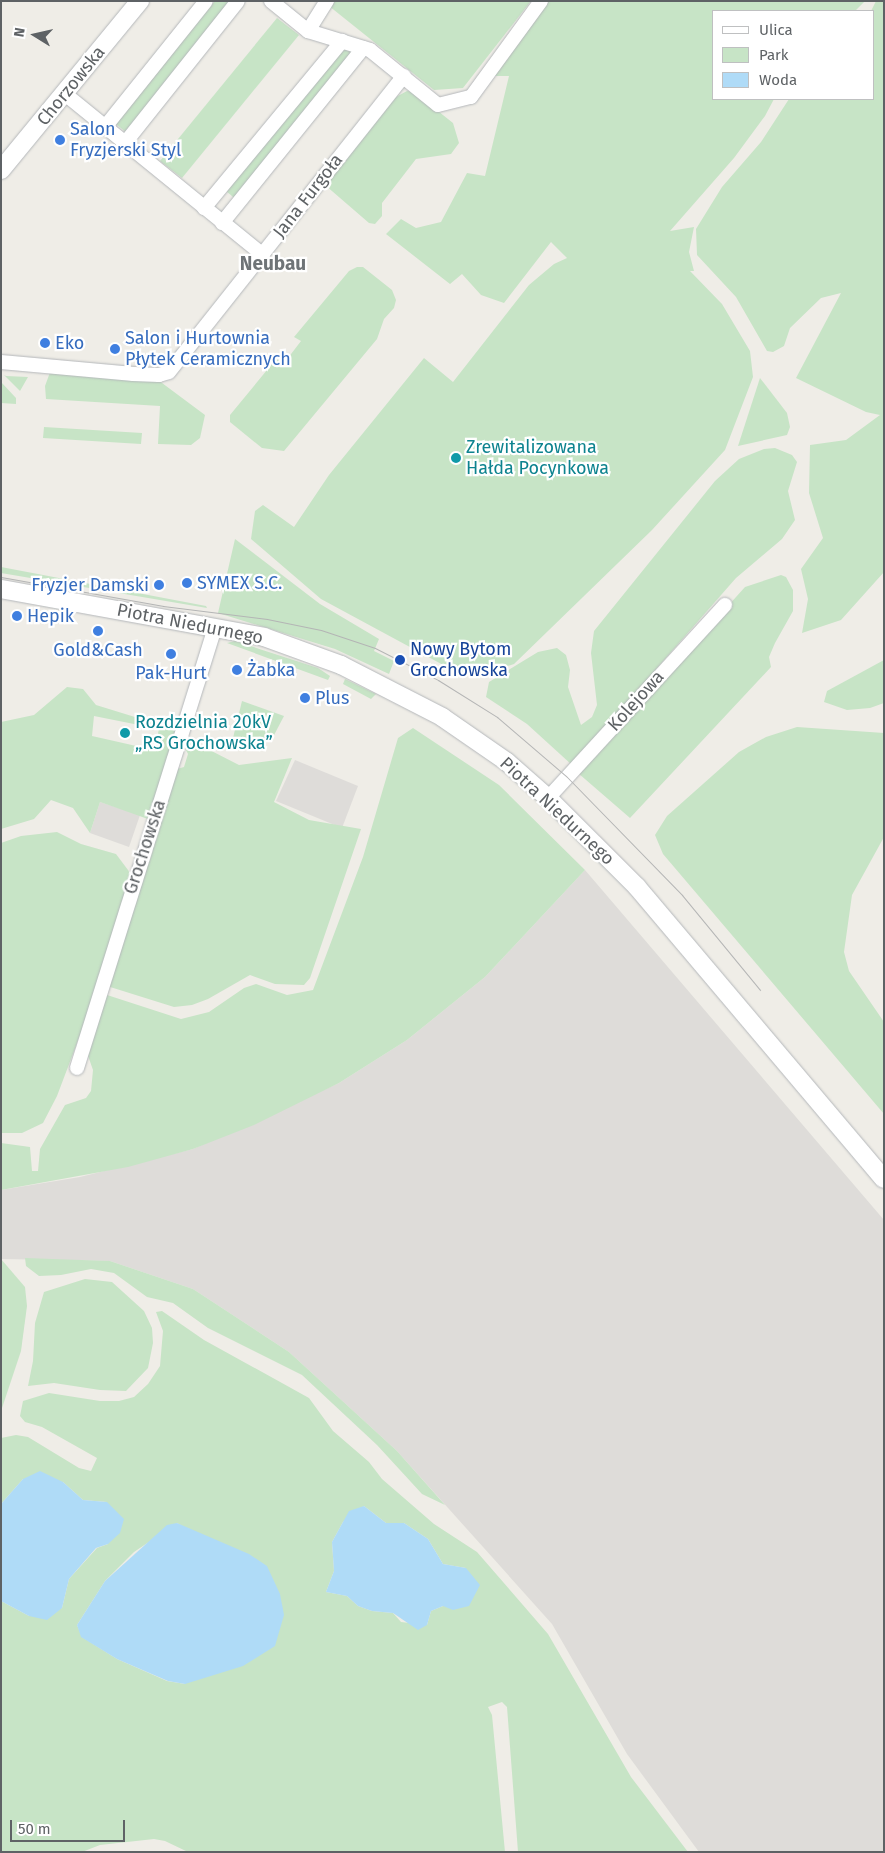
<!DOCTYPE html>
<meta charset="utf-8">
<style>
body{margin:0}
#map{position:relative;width:885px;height:1853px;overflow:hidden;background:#efede7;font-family:"Fira Sans",sans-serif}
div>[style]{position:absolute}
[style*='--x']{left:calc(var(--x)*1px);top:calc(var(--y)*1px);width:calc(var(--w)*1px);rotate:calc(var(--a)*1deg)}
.industrial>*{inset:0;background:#dedcd9}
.green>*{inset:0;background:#c7e4c6}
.water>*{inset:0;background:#afdbf7}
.roads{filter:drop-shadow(0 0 1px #b4b7ba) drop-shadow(0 0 1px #b4b7ba)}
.minor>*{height:14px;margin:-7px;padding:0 7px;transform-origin:7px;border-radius:7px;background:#fff}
.tertiary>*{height:18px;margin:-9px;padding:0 9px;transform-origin:9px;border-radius:9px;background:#fff}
.tram>*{height:1px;margin:-0.5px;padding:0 0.5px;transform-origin:0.5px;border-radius:0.5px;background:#b4b5b5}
.dots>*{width:14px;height:14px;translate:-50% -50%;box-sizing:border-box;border:2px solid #fff;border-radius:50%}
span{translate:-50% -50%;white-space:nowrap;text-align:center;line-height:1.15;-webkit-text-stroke:4.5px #fff;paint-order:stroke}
.street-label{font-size:18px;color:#5e6265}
.shop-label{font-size:18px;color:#366cbe}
.left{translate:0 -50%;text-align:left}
.right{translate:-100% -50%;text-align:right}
.culture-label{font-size:18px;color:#0d838f}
.transit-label{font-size:18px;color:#164399}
.neighbourhood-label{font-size:19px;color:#6f7477;font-weight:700}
.frame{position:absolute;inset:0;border:2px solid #5e6265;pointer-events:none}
.legend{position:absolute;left:712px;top:10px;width:162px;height:90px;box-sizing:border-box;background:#fff;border:1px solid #bfc0c1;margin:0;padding:6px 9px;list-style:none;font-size:15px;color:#5e6265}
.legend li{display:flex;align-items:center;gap:10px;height:25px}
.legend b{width:25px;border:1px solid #bfc0c1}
.north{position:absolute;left:10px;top:10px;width:50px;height:50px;-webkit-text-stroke:4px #fff;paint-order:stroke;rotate:280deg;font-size:14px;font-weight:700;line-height:20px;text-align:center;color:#5e6265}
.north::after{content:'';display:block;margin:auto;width:18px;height:22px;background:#5e6265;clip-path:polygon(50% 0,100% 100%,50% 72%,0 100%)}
.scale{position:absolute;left:10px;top:1820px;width:115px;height:22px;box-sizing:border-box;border:2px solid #5e6265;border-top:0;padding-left:6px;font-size:15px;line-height:18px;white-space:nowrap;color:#5e6265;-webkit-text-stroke:4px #fff;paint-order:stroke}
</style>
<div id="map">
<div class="industrial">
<i style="clip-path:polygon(295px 760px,358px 786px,342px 828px,276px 801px)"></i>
<i style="clip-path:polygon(100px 802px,140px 815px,129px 847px,90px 833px)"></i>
<i style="clip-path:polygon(585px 870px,884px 1220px,884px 1852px,699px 1852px,627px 1754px,552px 1624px,397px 1451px,289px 1352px,193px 1289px,110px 1261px,1px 1259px,1px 1190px,80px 1177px,193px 1149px,339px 1083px,407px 1040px,485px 977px)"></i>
</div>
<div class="green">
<i style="clip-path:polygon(215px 1px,234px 1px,127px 133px,116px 124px)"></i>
<i style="clip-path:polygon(332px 1px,531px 1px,463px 88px,434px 90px,329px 6px)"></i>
<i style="clip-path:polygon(548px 1px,865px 1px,855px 11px,714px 11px,714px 99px,774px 99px,765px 116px,734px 158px,670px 231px,694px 227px,689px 252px,694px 271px,690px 271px,722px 304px,750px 351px,753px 377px,725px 450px,652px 530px,514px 664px,486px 673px,471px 675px,458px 673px,321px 599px,251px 539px,255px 511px,263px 505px,294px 527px,329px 475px,424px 358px,453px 382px,529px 285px,554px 264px,567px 258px,551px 242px,504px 303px,481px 295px,462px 274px,450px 284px,386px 234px,401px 219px,416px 228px,441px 222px,467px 173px,485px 176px,509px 76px,489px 76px)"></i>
<i style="clip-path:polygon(876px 1px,884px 1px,884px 572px,841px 620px,802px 633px,808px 599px,801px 569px,823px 538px,809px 493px,810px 445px,846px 440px,880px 415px,866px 412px,796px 378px,841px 293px,821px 298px,790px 328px,784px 346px,773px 352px,767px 351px,736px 297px,697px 255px,696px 229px,722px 187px,761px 142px,789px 99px,874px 99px,871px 11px)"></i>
<i style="clip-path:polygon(277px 18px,299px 35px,182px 178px,160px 161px)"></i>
<i style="clip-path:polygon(342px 41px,363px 48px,239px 202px,226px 191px)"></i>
<i style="clip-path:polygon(407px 91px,414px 92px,453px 123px,459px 143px,451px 154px,416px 159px,382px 203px,382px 216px,375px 224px,369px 223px,325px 185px,396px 97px)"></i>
<i style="clip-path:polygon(357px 267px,363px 267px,392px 290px,396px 300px,394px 308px,384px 319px,377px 339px,284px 451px,262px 448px,230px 422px,230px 415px,272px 364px,280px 358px,288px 358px,301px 341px,294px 337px,349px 271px)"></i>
<i style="clip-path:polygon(52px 367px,158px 380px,205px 415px,200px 438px,191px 445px,158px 444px,160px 406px,46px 399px,45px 386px)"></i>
<i style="clip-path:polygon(4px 375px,6px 376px,28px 377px,20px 391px)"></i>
<i style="clip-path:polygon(760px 378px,787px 413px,790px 427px,787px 435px,738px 446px)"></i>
<i style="clip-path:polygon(1px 382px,16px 398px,16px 404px,1px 403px)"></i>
<i style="clip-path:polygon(44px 427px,142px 433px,141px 444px,43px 438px)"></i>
<i style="clip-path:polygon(775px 448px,792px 455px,797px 462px,788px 491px,795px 520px,782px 539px,736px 578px,572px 765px,527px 724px,486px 697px,489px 682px,538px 652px,557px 648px,566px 655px,570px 670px,568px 687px,581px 725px,592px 717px,597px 705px,591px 653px,594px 631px,715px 481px,739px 459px,764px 449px)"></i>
<i style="clip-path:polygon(235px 539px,320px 604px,379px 639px,374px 651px,394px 661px,389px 674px,335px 649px,218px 613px)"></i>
<i style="clip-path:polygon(1px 567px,206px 606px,207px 608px,1px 573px)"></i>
<i style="clip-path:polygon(781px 575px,786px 577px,793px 590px,793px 611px,775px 643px,769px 657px,771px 667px,630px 818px,578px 773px,745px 587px)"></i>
<i style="clip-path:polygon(235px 641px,318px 668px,330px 676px,328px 680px,227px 643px)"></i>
<i style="clip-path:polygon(884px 660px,884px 703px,870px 708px,847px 710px,824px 702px,827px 691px)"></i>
<i style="clip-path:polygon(345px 679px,376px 694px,371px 699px,343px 684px)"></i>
<i style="clip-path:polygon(evenodd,67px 687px,83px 689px,96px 705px,177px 730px,148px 819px,100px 802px,90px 833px,73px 808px,51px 800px,34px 819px,1px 829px,1px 722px,34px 715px,67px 687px,94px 716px,159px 729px,154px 750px,92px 736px,94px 716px)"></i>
<i style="clip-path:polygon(242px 701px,284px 716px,273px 737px,261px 746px,245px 746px,233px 738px)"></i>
<i style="clip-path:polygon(797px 727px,884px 733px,884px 837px,852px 895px,844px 952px,849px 971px,884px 1022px,884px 1114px,663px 854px,655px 835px,667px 816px,739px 752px,766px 737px)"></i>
<i style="clip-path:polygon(413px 728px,499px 785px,585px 870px,485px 977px,407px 1040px,339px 1083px,254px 1125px,193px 1149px,128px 1167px,1px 1190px,1px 1143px,30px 1147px,32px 1171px,38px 1171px,40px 1149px,65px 1105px,86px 1098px,91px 1091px,93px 1070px,86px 1050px,104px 994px,181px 1019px,209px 1012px,244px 988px,256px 984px,287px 995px,313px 990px,363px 857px,398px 738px)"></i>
<i style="clip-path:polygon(190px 740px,239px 765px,292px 758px,274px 802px,309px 820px,361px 829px,310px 978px,304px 985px,275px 984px,250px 975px,208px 999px,192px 1005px,174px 1007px,107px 986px,177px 769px,184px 767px,188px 754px,184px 746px)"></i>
<i style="clip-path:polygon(57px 832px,81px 844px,116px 854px,131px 874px,88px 1014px,57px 1096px,43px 1123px,22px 1133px,1px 1133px,1px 843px,21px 836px)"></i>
<i style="clip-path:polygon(25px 1258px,110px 1261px,193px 1289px,289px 1352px,397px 1451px,445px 1505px,422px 1494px,377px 1445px,302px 1375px,208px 1328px,173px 1303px,147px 1297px,114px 1273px,91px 1269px,61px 1275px,39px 1276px,26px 1266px)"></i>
<i style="clip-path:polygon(1px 1259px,25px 1287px,27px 1306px,21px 1351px,1px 1411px)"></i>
<i style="clip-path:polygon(85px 1279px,112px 1282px,144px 1311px,152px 1328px,153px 1343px,148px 1368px,126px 1391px,100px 1390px,54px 1383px,28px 1386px,33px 1361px,35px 1323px,44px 1292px)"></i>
<i style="clip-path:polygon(evenodd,162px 1311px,204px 1340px,309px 1398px,333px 1431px,369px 1462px,382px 1479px,434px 1524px,477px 1552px,548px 1634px,631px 1777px,688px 1852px,518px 1852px,507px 1707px,502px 1702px,488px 1707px,492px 1715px,505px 1852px,188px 1852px,165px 1841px,154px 1839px,100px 1845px,82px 1852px,1px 1852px,1px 1601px,29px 1616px,62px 1608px,69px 1579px,97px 1548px,108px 1544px,107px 1502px,83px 1500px,63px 1482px,23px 1479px,1px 1504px,1px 1438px,16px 1435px,28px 1437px,79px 1468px,91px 1471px,97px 1458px,42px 1427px,25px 1422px,20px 1416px,23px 1401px,49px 1393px,100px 1401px,119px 1401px,134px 1397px,148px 1384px,160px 1366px,163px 1331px,156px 1312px,162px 1311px,364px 1506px,386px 1523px,404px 1523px,428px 1539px,443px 1564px,466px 1568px,443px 1606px,431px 1611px,427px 1625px,401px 1622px,393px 1613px,372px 1611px,358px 1606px,347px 1596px,326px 1592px,334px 1571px,332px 1542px,343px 1522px,364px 1506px,162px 1311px,177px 1523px,198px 1535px,185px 1684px,167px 1681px,117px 1659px,82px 1637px,77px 1625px,105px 1581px,134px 1552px,177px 1523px)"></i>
</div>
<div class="water">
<i style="clip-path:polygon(40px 1471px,63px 1482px,83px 1500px,107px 1502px,124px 1519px,120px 1533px,108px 1544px,96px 1548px,69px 1579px,62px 1608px,47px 1620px,29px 1616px,1px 1601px,1px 1504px,23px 1479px)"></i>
<i style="clip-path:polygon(364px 1506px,386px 1523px,404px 1523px,428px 1539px,443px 1564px,466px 1568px,480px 1585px,469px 1606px,453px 1610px,443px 1606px,431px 1611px,427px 1625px,418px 1630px,393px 1613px,372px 1611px,358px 1606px,347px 1596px,326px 1592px,334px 1571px,332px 1542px,349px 1511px)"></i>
<i style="clip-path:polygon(177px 1523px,249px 1554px,267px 1566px,280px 1594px,284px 1615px,275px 1646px,243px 1666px,185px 1684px,168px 1681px,117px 1659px,81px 1637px,77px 1625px,105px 1581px,167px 1525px)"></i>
</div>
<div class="roads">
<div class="minor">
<i style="--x:271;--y:1;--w:48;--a:39"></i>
<i style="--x:308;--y:31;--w:65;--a:17"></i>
<i style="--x:370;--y:50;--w:87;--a:39"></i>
<i style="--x:438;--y:105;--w:34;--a:-14"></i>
<i style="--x:471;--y:97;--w:119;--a:-53.9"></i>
<i style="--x:308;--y:31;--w:36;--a:-58"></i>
<i style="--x:65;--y:94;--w:255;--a:39.1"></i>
<i style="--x:105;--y:127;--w:161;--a:-51.3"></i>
<i style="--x:125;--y:143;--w:181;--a:-51.5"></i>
<i style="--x:204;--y:208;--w:217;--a:-50.4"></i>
<i style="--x:222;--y:223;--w:225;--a:-51.1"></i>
<i style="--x:1;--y:362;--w:133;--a:5.2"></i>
<i style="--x:133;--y:374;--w:26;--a:2"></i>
<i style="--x:159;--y:375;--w:10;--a:-17"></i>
<i style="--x:169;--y:372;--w:378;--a:-51.6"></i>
<i style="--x:548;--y:798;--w:262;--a:-47.5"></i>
<i style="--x:77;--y:1068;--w:462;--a:-72.6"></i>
</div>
<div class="tertiary">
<i style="--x:1;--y:170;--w:219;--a:-50.6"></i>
<i style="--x:1;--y:589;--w:267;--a:10.3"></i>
<i style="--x:264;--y:637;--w:82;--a:20"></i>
<i style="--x:341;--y:665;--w:114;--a:27.2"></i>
<i style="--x:442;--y:717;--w:79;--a:34.7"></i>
<i style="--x:507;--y:762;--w:55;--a:41.3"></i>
<i style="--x:548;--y:798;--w:126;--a:45"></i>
<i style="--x:637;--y:887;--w:382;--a:49.8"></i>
</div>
</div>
<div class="tram">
<i style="--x:1;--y:577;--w:165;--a:10.1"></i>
<i style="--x:163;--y:606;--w:105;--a:7.1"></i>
<i style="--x:267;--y:619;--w:55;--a:11.5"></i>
<i style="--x:321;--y:630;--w:57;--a:18.4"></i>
<i style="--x:375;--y:648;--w:71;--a:26.9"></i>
<i style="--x:438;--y:680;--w:70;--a:32.1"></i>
<i style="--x:497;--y:717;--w:92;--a:40.6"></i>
<i style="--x:567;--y:777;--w:165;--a:45.7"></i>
<i style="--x:682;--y:895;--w:123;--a:50.6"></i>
</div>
<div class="dots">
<i style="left:60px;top:140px;background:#3f7fe0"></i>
<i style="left:45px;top:343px;background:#3f7fe0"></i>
<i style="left:115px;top:349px;background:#3f7fe0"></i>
<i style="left:456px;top:458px;background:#0f9aa8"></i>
<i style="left:187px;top:583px;background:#3f7fe0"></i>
<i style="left:159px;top:585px;background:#3f7fe0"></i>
<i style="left:17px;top:616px;background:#3f7fe0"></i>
<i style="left:98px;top:631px;background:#3f7fe0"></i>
<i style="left:171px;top:654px;background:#3f7fe0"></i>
<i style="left:400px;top:660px;background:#1a4fb4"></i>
<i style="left:237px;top:670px;background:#3f7fe0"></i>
<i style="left:305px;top:698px;background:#3f7fe0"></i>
<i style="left:125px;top:733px;background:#0f9aa8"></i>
</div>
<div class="street-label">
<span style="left:71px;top:86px;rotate:-51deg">Chorzowska</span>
<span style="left:308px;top:196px;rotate:-52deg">Jana Furgoła</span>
<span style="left:190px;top:624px;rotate:11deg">Piotra Niedurnego</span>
<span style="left:636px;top:701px;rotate:-48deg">Kolejowa</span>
<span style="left:557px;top:811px;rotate:43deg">Piotra Niedurnego</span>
<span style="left:145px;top:847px;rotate:-72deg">Grochowska</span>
</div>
<div class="shop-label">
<span class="left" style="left:70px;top:140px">Salon<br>Fryzjerski Styl</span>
<span class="left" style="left:125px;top:349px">Salon i Hurtownia<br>Płytek Ceramicznych</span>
<span class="left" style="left:55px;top:343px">Eko</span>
<span class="left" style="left:197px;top:583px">SYMEX S.C.</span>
<span class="right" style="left:149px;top:585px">Fryzjer Damski</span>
<span class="left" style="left:27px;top:616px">Hepik</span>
<span style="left:98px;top:650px">Gold&amp;Cash</span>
<span class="left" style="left:247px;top:670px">Żabka</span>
<span style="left:171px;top:673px">Pak-Hurt</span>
<span class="left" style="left:315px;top:698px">Plus</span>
</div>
<div class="culture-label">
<span class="left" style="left:466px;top:458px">Zrewitalizowana<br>Hałda Pocynkowa</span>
<span class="left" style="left:135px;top:733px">Rozdzielnia 20kV<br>„RS Grochowska”</span>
</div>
<div class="transit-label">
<span class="left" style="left:410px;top:660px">Nowy Bytom<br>Grochowska</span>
</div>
<div class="neighbourhood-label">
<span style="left:273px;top:264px">Neubau</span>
</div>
<div class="frame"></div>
<ul class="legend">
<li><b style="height:6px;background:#fff"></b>Ulica</li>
<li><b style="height:14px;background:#c7e4c6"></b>Park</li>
<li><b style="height:14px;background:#afdbf7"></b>Woda</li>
</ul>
<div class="north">N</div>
<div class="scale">50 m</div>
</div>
